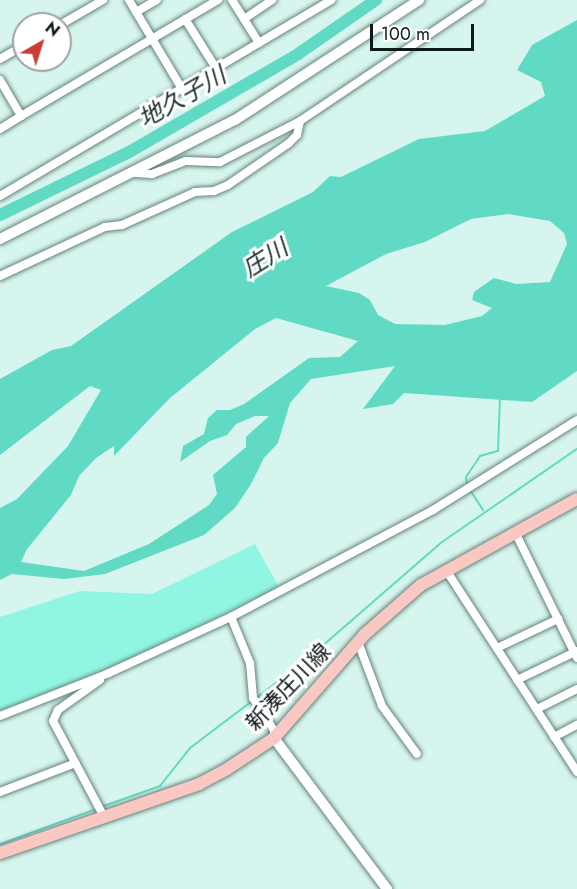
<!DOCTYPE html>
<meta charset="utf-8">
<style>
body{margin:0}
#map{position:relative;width:577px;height:889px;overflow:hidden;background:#d6f5ee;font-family:Jost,"Noto Sans JP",sans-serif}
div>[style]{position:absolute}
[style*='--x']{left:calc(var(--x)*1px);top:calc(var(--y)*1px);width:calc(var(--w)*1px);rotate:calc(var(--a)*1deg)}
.green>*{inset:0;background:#90f6e2}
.water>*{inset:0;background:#60dac4}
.stream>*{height:2px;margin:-1px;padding:0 1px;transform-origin:1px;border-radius:1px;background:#60dac4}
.river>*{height:12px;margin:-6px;padding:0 6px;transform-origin:6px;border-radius:6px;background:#60dac4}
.roads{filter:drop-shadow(0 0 2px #66827c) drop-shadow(0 0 2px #66827c)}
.street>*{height:8px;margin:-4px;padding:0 4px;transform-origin:4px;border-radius:4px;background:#fff}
.secondary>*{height:10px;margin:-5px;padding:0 5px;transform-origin:5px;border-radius:5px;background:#fff}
.primary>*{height:12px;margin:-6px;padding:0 6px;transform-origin:6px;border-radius:6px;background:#fac8c2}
span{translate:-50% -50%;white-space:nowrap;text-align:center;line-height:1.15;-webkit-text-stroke:6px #fff;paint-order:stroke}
.street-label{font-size:22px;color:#0e1a17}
.water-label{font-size:24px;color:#192f2a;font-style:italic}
.north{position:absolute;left:12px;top:12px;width:60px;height:60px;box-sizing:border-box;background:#fff;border:2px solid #9fa3a2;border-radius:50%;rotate:39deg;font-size:16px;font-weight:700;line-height:24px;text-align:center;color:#0e1a17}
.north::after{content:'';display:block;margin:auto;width:21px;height:27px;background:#ca3c36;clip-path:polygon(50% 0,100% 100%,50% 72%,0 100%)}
.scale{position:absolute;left:370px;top:24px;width:104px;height:27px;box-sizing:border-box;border:3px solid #0e1a17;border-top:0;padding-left:8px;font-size:18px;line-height:21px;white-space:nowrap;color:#0e1a17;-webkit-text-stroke:4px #fff;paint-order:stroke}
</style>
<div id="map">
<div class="green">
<i style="clip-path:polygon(255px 544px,279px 587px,150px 651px,0 712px,0 617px,80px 591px,152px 594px)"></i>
</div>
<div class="water">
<i style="clip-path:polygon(evenodd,577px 20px,577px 371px,532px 402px,404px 393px,393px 404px,363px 409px,395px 366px,311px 379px,290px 403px,278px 443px,264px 458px,251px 484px,235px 508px,204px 535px,105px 574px,64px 579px,12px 574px,0 580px,0 508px,17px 499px,68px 446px,101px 390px,90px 386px,0 455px,0 379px,52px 350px,71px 346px,232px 232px,313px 192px,330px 176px,341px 177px,419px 139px,485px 131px,545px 96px,541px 82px,517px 70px,532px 45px,577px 20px,508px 214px,550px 221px,564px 233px,567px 244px,550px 282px,516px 284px,494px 278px,474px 292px,472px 300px,492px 308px,482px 316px,445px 325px,395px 324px,378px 315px,370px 300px,359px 293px,326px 286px,386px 254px,425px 242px,471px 219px,508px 214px,577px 20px,276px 318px,358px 341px,340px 357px,309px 358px,244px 404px,230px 410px,217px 410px,208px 418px,204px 434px,183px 446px,180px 462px,210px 441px,227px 435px,236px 424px,255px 416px,269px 416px,246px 437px,246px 447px,213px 475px,217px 494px,209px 505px,149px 544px,84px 571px,21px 562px,27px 549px,71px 495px,79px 476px,96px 458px,114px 446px,114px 456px,170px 398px,255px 329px,276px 318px)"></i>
</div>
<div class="stream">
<i style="--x:467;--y:485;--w:8;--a:-97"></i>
<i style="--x:466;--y:477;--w:25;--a:-56"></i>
<i style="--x:480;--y:456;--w:19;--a:-16"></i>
<i style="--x:498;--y:451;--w:54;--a:-87.9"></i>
<i style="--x:470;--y:490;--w:24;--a:57"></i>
<i style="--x:101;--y:807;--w:63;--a:-19.6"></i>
<i style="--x:160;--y:786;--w:48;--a:-51.7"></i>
<i style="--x:190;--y:748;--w:144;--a:-37.1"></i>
<i style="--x:305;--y:661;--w:181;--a:-41"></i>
<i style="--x:442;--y:542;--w:164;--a:-34.6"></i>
<i style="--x:0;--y:844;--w:102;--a:-20"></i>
</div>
<div class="river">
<i style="--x:0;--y:215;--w:146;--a:-26"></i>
<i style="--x:131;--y:151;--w:193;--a:-30.1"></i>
<i style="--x:298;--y:54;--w:95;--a:-34.7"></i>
</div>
<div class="roads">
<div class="street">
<i style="--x:129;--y:0;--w:104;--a:59.2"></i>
<i style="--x:232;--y:0;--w:51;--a:57.9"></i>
<i style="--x:136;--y:12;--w:24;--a:-30"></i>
<i style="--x:185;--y:19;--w:58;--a:57.7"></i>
<i style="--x:244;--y:19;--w:34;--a:-34"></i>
<i style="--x:60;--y:25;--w:50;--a:-30.2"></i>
<i style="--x:0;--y:59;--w:28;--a:-30"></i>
<i style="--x:0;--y:80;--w:42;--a:59.7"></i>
<i style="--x:21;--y:116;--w:25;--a:148"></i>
<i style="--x:21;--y:116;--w:229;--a:-30.5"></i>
<i style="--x:136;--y:173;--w:16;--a:4"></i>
<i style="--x:152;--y:174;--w:36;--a:-21"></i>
<i style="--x:186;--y:161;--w:34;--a:2"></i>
<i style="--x:220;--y:162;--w:90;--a:-27.1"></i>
<i style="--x:300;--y:121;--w:217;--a:-33.9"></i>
<i style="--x:0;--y:196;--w:385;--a:-30.6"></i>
<i style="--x:0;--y:276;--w:116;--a:-25"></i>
<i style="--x:105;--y:227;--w:17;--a:-7"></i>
<i style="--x:122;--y:225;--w:80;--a:-24.3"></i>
<i style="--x:195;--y:192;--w:19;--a:-3"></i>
<i style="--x:214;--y:191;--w:15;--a:-23"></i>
<i style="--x:228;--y:185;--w:74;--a:-34.5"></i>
<i style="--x:289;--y:143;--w:11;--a:-45"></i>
<i style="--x:297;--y:135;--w:14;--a:-78"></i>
<i style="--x:516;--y:534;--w:138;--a:63.8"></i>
<i style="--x:446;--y:570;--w:241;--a:57"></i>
<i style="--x:231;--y:617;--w:50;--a:67.6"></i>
<i style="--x:250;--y:663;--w:35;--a:85"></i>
<i style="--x:253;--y:698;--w:38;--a:57"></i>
<i style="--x:274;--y:730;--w:7;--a:90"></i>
<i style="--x:358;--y:642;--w:68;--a:69.4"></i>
<i style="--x:382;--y:706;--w:59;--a:53.9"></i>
<i style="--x:497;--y:648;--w:68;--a:-25.4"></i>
<i style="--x:100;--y:680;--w:52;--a:144.5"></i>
<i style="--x:58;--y:710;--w:12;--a:114"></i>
<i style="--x:53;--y:721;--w:109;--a:62"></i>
<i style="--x:517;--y:680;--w:67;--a:-25.8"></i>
<i style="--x:537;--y:709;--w:45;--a:-26.6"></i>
<i style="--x:0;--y:716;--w:117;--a:-21.5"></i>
<i style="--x:109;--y:673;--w:134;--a:-24.7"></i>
<i style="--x:231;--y:617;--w:229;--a:-27.9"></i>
<i style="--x:433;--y:510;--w:170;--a:-32"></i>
<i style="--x:554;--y:737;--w:26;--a:-28"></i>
<i style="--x:0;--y:792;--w:81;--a:-20.9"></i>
</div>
<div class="secondary">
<i style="--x:0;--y:239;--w:263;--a:-26.9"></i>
<i style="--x:235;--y:120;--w:220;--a:-33.1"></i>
<i style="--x:274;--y:738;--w:189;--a:53.2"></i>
</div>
<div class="primary">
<i style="--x:0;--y:853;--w:211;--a:-19.1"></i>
<i style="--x:199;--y:784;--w:32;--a:-28"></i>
<i style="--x:227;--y:769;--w:56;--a:-33.4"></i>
<i style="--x:274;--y:738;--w:138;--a:-48.8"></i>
<i style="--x:365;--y:634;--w:74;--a:-41.2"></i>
<i style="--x:421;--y:585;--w:178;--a:-28.9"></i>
</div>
</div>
<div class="street-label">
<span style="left:288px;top:687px;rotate:-46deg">新湊庄川線</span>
</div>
<div class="water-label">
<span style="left:182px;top:97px;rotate:-30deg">地久子川</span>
<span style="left:265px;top:258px;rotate:-32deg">庄川</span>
</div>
<div class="north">N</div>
<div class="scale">100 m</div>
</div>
